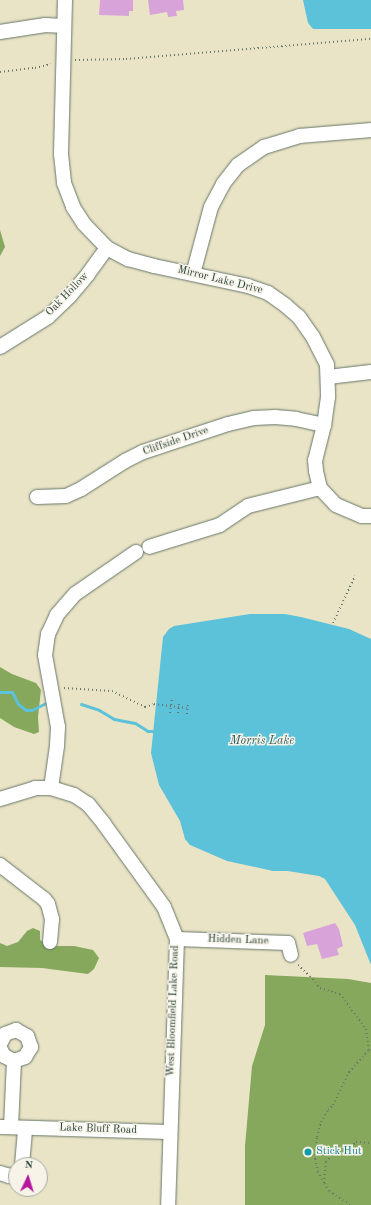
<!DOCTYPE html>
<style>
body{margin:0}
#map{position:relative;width:371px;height:1205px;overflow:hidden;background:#eae4c7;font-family:"Old Standard TT",serif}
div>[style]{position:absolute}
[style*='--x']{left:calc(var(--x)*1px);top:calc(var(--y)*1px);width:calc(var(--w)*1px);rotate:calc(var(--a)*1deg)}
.forest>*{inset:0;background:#85a85c}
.water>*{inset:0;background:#5cc2d9}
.stream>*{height:3px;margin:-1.5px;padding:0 1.5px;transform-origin:1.5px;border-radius:1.5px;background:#5cc2d9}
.building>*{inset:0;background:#d8a3d9}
.path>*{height:2px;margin-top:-1px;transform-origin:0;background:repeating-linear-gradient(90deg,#667767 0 1px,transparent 0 4px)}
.roads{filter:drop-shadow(0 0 1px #667767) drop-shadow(0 0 1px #667767)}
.minor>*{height:14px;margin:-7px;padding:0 7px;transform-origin:7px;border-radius:7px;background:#fff}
.dots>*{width:11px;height:11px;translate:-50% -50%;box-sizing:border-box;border:2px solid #f7f3e8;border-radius:50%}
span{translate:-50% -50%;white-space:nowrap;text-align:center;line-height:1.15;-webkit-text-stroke:3px #f7f3e8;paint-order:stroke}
.street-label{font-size:11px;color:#1f3d34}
.culture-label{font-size:11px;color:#0d838f}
.left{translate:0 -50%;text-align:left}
.water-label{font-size:12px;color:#2e5e5d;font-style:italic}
.north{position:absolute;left:8px;top:1157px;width:40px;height:40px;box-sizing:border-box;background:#f7f3e8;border:1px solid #a1aaa0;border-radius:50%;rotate:4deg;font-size:11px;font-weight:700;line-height:16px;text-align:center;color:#1f3d34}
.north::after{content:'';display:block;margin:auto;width:14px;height:18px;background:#b5179e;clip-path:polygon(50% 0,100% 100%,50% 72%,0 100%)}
</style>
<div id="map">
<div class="forest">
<i style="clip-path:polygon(0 230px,5px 247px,0 256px)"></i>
<i style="clip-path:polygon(0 667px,12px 674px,36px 683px,41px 690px,38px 717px,39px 732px,34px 734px,14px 727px,0 718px)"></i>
<i style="clip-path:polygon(33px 928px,40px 931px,40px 940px,52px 946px,74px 946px,93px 950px,99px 958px,94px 969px,88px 974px,42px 968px,0 967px,0 943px,7px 946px,18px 942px,27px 931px)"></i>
<i style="clip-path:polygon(265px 975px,348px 979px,371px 983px,371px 1205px,245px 1205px,245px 1146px,252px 1066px,265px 1025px)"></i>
</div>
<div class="water">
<i style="clip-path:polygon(303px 0,371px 0,371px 29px,313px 29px,308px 23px)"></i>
<i style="clip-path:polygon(250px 614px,285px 614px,301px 617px,349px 629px,371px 639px,371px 965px,355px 925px,325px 879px,319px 876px,288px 871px,273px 871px,227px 861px,190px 845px,185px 839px,180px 821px,159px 785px,151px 753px,163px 637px,169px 629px,174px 626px)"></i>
</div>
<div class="stream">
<i style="--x:0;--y:692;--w:12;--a:0"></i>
<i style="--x:12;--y:692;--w:13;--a:63"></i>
<i style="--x:18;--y:704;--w:10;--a:37"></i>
<i style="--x:26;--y:710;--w:6;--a:0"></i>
<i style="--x:32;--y:710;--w:16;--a:-27"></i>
<i style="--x:81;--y:704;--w:19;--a:18"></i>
<i style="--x:99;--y:710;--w:17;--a:31"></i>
<i style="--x:114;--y:719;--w:21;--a:11"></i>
<i style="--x:135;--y:723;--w:15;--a:32"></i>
<i style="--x:148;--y:731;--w:5;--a:0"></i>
</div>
<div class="building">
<i style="clip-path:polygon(100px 0,133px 0,133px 11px,129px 11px,129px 16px,99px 15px)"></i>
<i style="clip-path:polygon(148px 0,183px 0,184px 10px,176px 11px,177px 16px,168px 17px,167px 12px,150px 15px)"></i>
<i style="clip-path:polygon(335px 923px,339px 929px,343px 946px,337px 949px,339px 955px,322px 959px,317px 944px,307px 946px,303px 933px)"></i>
</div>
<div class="path">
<i style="--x:75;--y:60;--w:51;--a:-1.1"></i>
<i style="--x:126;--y:59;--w:246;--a:-4.7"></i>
<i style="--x:0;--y:72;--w:35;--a:-7"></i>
<i style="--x:35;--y:68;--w:16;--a:-14"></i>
<i style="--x:333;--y:623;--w:52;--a:-64.9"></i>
<i style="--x:64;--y:688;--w:48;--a:3.6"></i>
<i style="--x:112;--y:691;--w:37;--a:26"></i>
<i style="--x:145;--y:707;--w:9;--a:-18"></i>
<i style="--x:154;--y:704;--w:33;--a:7"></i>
<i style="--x:170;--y:713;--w:14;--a:-82"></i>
<i style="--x:178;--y:713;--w:12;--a:-85"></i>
<i style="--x:187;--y:714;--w:12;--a:-85"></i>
<i style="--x:298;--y:965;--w:16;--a:43"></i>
<i style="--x:310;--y:976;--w:16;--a:50"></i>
<i style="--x:320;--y:988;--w:21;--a:17"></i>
<i style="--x:340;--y:994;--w:44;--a:53.4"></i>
<i style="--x:366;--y:1029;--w:21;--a:82"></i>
<i style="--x:324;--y:1183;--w:13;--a:-119"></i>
<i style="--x:318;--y:1172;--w:13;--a:-103"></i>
<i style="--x:315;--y:1159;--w:22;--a:-85"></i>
<i style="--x:317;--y:1137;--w:16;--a:-75"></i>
<i style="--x:321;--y:1122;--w:14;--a:-60"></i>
<i style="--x:328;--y:1110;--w:7;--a:-45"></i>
<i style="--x:333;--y:1105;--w:37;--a:-64"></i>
<i style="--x:349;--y:1072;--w:30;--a:-48"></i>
<i style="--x:369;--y:1050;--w:2;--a:27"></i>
<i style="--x:350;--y:1205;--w:25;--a:-146"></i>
<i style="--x:329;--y:1191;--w:9;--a:-122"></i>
<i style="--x:324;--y:1183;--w:21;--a:-85"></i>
<i style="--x:326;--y:1162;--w:9;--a:-49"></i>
<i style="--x:332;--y:1155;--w:13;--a:-13"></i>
<i style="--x:345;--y:1152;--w:15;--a:-42"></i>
<i style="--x:356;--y:1142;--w:15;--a:4"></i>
</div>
<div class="roads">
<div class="minor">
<i style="--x:65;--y:0;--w:154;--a:91.5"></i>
<i style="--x:61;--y:154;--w:29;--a:84"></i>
<i style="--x:64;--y:183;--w:26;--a:69"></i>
<i style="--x:73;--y:207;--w:20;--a:57"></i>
<i style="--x:84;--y:224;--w:33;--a:46"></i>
<i style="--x:107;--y:248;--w:24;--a:28"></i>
<i style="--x:128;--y:259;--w:27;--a:15"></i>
<i style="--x:154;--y:266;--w:96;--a:12"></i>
<i style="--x:248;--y:286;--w:21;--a:19"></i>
<i style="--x:268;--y:293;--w:21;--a:35"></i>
<i style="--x:285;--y:305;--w:18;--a:41"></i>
<i style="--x:299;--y:317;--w:24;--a:55"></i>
<i style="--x:313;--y:337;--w:31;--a:63"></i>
<i style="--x:327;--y:365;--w:32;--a:88"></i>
<i style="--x:328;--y:397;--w:28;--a:98"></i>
<i style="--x:324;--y:425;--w:36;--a:104"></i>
<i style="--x:315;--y:460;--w:11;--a:85"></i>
<i style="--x:316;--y:471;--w:17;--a:77"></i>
<i style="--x:320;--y:488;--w:74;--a:166"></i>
<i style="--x:248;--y:506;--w:34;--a:146"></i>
<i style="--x:220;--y:525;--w:74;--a:162.8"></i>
<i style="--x:0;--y:32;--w:46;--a:-8.8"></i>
<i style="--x:45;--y:25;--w:19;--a:3"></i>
<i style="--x:193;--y:274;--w:69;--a:-75"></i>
<i style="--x:211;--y:207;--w:26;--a:-62"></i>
<i style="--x:223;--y:184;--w:24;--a:-52"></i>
<i style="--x:238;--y:165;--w:32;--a:-35"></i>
<i style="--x:264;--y:147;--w:38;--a:-17"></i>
<i style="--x:300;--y:136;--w:71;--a:-4.8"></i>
<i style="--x:0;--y:347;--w:57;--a:-32"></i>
<i style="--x:48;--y:317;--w:29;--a:-44"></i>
<i style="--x:69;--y:297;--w:30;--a:-50"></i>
<i style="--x:88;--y:274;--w:32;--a:-54"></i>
<i style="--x:328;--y:377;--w:43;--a:-6.6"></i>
<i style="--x:320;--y:488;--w:23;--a:47"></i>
<i style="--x:336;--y:505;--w:28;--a:23"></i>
<i style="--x:362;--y:516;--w:9;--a:0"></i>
<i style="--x:37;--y:497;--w:29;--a:-2"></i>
<i style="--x:66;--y:496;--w:17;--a:-25"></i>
<i style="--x:81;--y:489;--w:52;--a:-32.5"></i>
<i style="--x:125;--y:461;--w:20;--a:-27"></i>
<i style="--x:143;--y:452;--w:89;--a:-18.2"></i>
<i style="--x:228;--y:424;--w:27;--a:-13"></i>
<i style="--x:254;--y:418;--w:21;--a:-3"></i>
<i style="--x:275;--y:417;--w:21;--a:5"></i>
<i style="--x:296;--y:419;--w:29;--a:12"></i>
<i style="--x:136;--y:552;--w:74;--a:145.5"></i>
<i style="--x:75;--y:594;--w:28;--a:131"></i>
<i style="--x:57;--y:615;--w:21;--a:115"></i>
<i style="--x:48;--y:634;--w:21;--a:98"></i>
<i style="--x:45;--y:655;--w:73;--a:79.8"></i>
<i style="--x:58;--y:727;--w:19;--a:93"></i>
<i style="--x:57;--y:746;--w:42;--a:98.1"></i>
<i style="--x:51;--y:788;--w:24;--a:17"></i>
<i style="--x:74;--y:795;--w:17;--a:33"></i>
<i style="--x:88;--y:804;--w:26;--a:51"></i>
<i style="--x:104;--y:824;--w:102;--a:54.1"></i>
<i style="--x:164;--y:907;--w:35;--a:68"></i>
<i style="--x:177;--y:939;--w:266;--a:91.9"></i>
<i style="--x:0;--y:799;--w:37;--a:-17"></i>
<i style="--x:35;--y:788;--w:16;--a:0"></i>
<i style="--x:0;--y:865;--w:56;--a:37.7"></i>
<i style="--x:44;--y:899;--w:6;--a:51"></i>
<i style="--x:48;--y:904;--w:16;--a:75"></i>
<i style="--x:52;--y:919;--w:23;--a:95"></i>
<i style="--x:177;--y:939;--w:111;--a:2.1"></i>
<i style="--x:288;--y:943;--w:12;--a:76"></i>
<i style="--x:0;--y:1044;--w:11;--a:-63"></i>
<i style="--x:5;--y:1034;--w:12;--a:-20"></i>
<i style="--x:16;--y:1030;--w:13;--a:29"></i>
<i style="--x:27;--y:1036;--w:12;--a:70"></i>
<i style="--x:31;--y:1047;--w:12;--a:121"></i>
<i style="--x:25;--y:1057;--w:12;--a:160"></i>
<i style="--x:14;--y:1061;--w:11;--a:-153"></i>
<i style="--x:4;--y:1056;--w:9;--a:-117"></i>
<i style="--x:0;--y:1127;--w:170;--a:1.7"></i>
<i style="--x:11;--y:1127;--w:66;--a:-87.4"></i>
<i style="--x:22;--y:1165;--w:37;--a:-85"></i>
<i style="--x:0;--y:1173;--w:9;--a:18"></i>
<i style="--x:9;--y:1176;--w:7;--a:-16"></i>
</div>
</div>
<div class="dots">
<i style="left:308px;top:1152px;background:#0f9aa8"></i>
</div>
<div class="street-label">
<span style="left:220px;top:281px;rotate:14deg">Mirror Lake Drive</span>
<span style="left:68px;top:295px;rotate:-46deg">Oak Hollow</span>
<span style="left:176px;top:442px;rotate:-19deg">Cliffside Drive</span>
<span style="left:238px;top:941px;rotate:2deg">Hidden Lane</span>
<span style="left:174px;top:1011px;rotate:-88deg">West Bloomfield Lake Road</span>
<span style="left:98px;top:1130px;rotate:2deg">Lake Bluff Road</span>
</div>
<div class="culture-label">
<span class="left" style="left:316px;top:1152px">Stick Hut</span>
</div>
<div class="water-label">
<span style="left:262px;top:742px">Morris Lake</span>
</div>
<div class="north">N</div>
</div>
